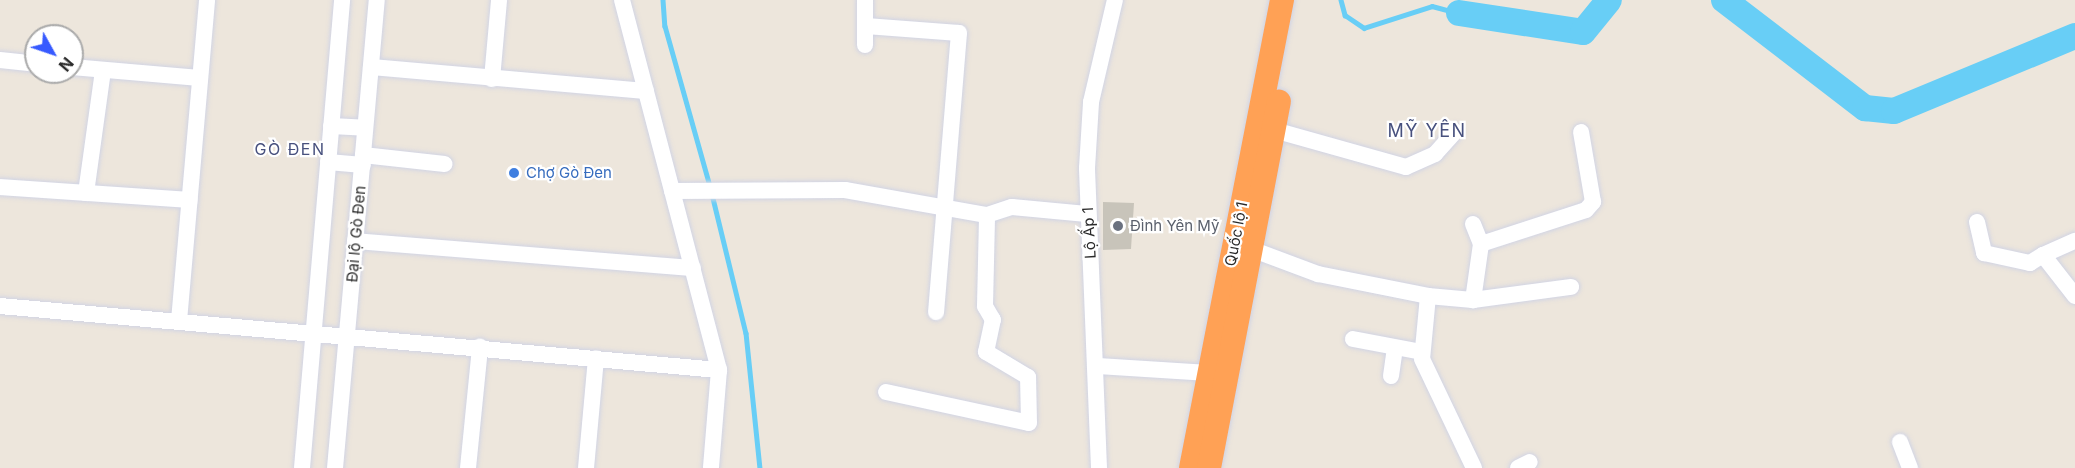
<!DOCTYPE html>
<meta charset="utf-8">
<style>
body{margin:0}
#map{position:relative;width:2075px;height:468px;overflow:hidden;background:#ede6dc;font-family:Inter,sans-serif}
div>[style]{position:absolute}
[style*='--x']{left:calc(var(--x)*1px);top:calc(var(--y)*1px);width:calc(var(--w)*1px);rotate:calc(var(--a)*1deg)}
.stream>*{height:4.5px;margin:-2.25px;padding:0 2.25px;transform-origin:2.25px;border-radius:2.25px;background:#68cef6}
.river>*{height:26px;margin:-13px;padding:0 13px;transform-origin:13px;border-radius:13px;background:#68cef6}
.building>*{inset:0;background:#c8c4ba}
.roads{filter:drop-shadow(0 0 2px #d1d4e4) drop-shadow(0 0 2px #d1d4e4)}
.minor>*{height:16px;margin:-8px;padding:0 8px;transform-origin:8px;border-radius:8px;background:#fff}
.highway>*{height:24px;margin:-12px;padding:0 12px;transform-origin:12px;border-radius:12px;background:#ffa155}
.dots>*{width:16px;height:16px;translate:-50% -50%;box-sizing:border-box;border:3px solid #fff;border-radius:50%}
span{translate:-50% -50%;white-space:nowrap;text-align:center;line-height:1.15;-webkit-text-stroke:4.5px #fff;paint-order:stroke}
.shop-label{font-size:15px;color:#366cbe}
.left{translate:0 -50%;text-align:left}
.worship-label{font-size:15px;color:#5b616d}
.street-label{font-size:15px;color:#2a2a2a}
.neighbourhood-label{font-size:16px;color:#48517e;letter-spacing:1.5px}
.quarter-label{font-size:18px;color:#48517e;letter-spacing:1.5px}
.north{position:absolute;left:24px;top:24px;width:60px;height:60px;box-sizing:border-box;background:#fff;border:2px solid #aaa;border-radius:50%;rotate:130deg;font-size:16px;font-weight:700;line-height:24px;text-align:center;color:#2a2a2a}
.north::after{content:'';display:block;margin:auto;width:21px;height:27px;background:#375aff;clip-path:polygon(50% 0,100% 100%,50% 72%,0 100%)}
</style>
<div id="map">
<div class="stream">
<i style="--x:663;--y:0;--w:26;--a:86"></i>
<i style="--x:665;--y:26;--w:166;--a:74.3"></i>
<i style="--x:1341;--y:0;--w:16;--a:75"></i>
<i style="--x:1345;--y:15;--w:23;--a:34"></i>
<i style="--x:1364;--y:28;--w:71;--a:-17.9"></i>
<i style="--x:1432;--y:6;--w:28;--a:15"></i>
<i style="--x:712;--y:194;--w:143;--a:76.3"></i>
<i style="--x:746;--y:333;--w:136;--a:84.1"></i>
</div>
<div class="river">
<i style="--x:1724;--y:0;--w:178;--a:37.5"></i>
<i style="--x:1865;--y:108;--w:29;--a:6"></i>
<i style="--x:1894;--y:111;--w:196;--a:-22.5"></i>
<i style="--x:1459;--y:13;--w:125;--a:8.7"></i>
<i style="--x:1583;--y:32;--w:41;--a:-50.9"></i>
</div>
<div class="building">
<i style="clip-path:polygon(1103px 202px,1134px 203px,1131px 249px,1103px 250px)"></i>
</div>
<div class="roads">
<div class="minor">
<i style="--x:622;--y:0;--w:383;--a:75.3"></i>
<i style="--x:719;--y:370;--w:98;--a:94.7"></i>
<i style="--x:866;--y:26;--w:93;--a:4.3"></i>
<i style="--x:959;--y:33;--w:280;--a:94.7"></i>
<i style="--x:865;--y:45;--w:45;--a:-90"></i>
<i style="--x:0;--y:60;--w:36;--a:6"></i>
<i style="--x:72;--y:67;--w:128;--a:4.9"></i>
<i style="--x:371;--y:67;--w:276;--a:5"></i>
<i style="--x:492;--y:79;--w:79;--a:-84.9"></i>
<i style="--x:331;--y:126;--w:34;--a:3"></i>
<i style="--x:1274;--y:130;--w:137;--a:15.7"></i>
<i style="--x:1406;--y:167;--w:32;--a:-24"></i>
<i style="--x:1435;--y:154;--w:30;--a:-48"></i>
<i style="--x:363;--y:155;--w:82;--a:6.3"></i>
<i style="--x:328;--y:162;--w:35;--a:5"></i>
<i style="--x:0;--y:187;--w:190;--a:3.9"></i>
<i style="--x:672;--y:191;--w:173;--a:-0.3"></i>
<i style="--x:845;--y:190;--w:144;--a:10"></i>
<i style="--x:987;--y:215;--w:26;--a:-18"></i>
<i style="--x:1012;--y:207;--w:75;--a:5.3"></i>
<i style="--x:86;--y:193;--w:123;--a:-82.1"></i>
<i style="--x:1977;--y:222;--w:32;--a:77"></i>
<i style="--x:1984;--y:253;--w:47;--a:12.3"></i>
<i style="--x:2030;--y:263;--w:15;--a:-32"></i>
<i style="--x:2043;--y:255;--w:52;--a:52"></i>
<i style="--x:1473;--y:224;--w:22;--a:68"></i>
<i style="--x:1481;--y:244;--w:57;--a:98.1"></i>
<i style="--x:355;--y:241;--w:339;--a:4.6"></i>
<i style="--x:1481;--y:244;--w:110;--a:-17.9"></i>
<i style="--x:1586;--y:210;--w:11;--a:-49"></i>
<i style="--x:1593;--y:202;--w:71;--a:-99.7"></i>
<i style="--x:1251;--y:249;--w:72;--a:20.5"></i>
<i style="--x:1318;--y:274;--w:112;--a:11.3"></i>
<i style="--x:1428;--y:296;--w:45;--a:5.1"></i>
<i style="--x:1473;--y:300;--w:99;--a:-7.6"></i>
<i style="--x:2043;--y:255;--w:35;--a:-24"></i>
<i style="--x:1428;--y:296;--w:63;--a:95.4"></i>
<i style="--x:1422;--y:359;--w:121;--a:64.5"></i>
<i style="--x:0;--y:306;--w:722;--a:5.09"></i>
<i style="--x:179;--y:321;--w:322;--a:-85"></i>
<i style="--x:1353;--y:339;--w:70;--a:10.7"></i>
<i style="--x:1098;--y:366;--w:111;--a:3.6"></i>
<i style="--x:1391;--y:376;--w:28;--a:-82"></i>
<i style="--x:886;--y:392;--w:146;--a:12.2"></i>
<i style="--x:1029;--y:423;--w:46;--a:-91.2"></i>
<i style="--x:1028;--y:377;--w:49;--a:-149.2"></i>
<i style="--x:986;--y:352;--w:33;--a:-78"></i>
<i style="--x:993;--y:320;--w:16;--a:-120"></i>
<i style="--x:985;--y:306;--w:91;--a:-88.7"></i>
<i style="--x:1900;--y:442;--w:28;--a:69"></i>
<i style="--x:302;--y:468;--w:470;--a:-85.1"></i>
<i style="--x:335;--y:468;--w:470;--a:-84.9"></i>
<i style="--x:468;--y:468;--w:122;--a:-84.3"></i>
<i style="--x:586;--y:468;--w:110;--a:-84.8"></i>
<i style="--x:1099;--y:468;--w:300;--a:-92.3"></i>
<i style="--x:1087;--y:168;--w:66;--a:-86.5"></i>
<i style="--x:1091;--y:102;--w:105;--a:-76.8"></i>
<i style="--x:1518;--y:468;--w:13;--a:-27"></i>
</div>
<div class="highway">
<i style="--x:1191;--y:468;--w:477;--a:-79"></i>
<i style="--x:1209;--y:468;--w:373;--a:-79.2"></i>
</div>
</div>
<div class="dots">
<i style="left:514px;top:173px;background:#3f7fe0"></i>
<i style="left:1118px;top:226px;background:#6b7280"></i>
</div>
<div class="shop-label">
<span class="left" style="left:526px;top:173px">Chợ Gò Đen</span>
</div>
<div class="worship-label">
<span class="left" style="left:1130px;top:226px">Đình Yên Mỹ</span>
</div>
<div class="street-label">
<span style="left:1089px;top:233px;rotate:-93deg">Lộ Ấp 1</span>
<span style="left:356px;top:234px;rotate:-85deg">Đại lộ Gò Đen</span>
<span style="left:1236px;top:234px;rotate:-79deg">Quốc lộ 1</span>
</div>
<div class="neighbourhood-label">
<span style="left:290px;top:149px">GÒ ĐEN</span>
</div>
<div class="quarter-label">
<span style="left:1427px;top:131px">MỸ YÊN</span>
</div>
<div class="north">N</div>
</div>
